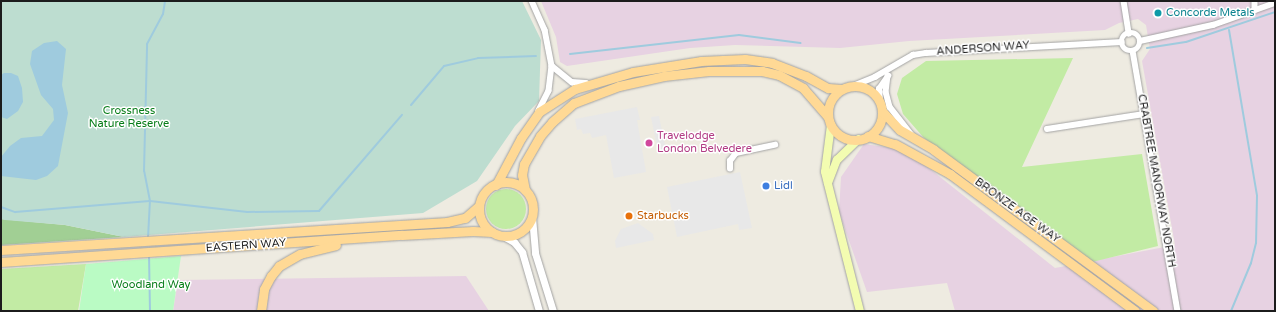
<!DOCTYPE html>
<style>
body{margin:0}
#map{position:relative;width:1276px;height:312px;overflow:hidden;background:#eeebe1;font-family:"Varela Round",sans-serif}
div>[style]{position:absolute}
[style*='--x']{left:calc(var(--x)*1px);top:calc(var(--y)*1px);width:calc(var(--w)*1px);rotate:calc(var(--a)*1deg)}
.industrial>*{inset:0;background:#e7d2e2}
.grass>*{inset:0;background:#c2eba4}
.round{border-radius:50%}
.forest>*{inset:0;background:#a1cf94}
.wetland>*{inset:0;background:#bdddd0}
.park>*{inset:0;background:#bafbc4}
.parking>*{inset:0;background:#e8e8e8}
.water>*{inset:0;background:#9fcbde}
.stream>*{height:2px;margin:-1px;padding:0 1px;transform-origin:1px;border-radius:1px;background:#9fcbde}
.roads{filter:drop-shadow(0 0 1px #a3a3a3) drop-shadow(0 0 1px #a3a3a3)}
.minor>*{height:5.5px;margin:-2.75px;padding:0 2.75px;transform-origin:2.75px;border-radius:2.75px;background:#fff}
.minor>.ring{margin:-2.75px;padding:0;box-sizing:content-box;background:none;border:5.5px solid #fff;border-radius:50%}
.tertiary>*{height:7px;margin:-3.5px;padding:0 3.5px;transform-origin:3.5px;border-radius:3.5px;background:#fff}
.secondary>*{height:8px;margin:-4px;padding:0 4px;transform-origin:4px;border-radius:4px;background:#f3fcb1}
.primary>*{height:9px;margin:-4.5px;padding:0 4.5px;transform-origin:4.5px;border-radius:4.5px;background:#ffd995}
.primary>.ring{margin:-4.5px;padding:0;box-sizing:content-box;background:none;border:9px solid #ffd995;border-radius:50%}
.dots>*{width:11px;height:11px;translate:-50% -50%;box-sizing:border-box;border:2px solid #fff;border-radius:50%}
span{translate:-50% -50%;white-space:nowrap;text-align:center;line-height:1.15;-webkit-text-stroke:3px #fff;paint-order:stroke}
.culture-label{font-size:11px;color:#0d838f}
.left{translate:0 -50%;text-align:left}
.street-label{font-size:11px;color:#1c1c1c}
.park-label{font-size:11px;color:#077d19}
.hotel-label{font-size:11px;color:#b23c85}
.shop-label{font-size:11px;color:#366cbe}
.food-label{font-size:11px;color:#c56008}
.frame{position:absolute;inset:0;border:2px solid #1c1c1c;pointer-events:none}
</style>
<div id="map">
<div class="industrial">
<i style="clip-path:polygon(541px 1px,1275px 1px,1275px 311px,955px 311px,947px 283px,867px 292px,839px 212px,841px 177px,864px 144px,906px 150px,1055px 268px,1175px 245px,1142px 61px,1150px 49px,1146px 25px,1138px 19px,1119px 23px,1105px 30px,909px 41px,840px 48px,735px 45px,690px 48px,567px 66px,560px 62px,556px 37px)"></i>
<i style="clip-path:polygon(466px 276px,489px 311px,173px 311px,178px 280px)"></i>
</div>
<div class="grass">
<i style="clip-path:polygon(1073px 58px,1022px 167px,1142px 154px,1158px 246px,1092px 262px,924px 138px,903px 114px,897px 94px,902px 78px,926px 61px)"></i>
<i class="round" style="left:486px;top:189px;width:40px;height:40px"></i>
<i style="clip-path:polygon(86px 264px,78px 311px,1px 311px,1px 269px)"></i>
</div>
<div class="forest">
<i style="clip-path:polygon(1px 219px,65px 225px,124px 237px,1px 245px)"></i>
</div>
<div class="wetland">
<i style="clip-path:polygon(1px 1px,522px 1px,541px 40px,539px 101px,515px 126px,477px 181px,423px 213px,124px 237px,65px 225px,5px 220px,1px 219px)"></i>
</div>
<div class="park">
<i style="clip-path:polygon(181px 256px,173px 311px,79px 311px,86px 264px)"></i>
</div>
<div class="parking">
<i style="clip-path:polygon(637px 107px,640px 120px,637px 120px,646px 172px,614px 178px,606px 135px,592px 138px,590px 133px,583px 134px,581px 129px,577px 130px,575px 119px)"></i>
<i style="clip-path:polygon(659px 116px,666px 150px,658px 152px,651px 117px)"></i>
<i style="clip-path:polygon(740px 172px,752px 228px,739px 230px,738px 224px,677px 237px,667px 187px)"></i>
<i style="clip-path:polygon(638px 223px,653px 234px,654px 240px,616px 248px,615px 241px,621px 229px)"></i>
</div>
<div class="water">
<i style="clip-path:polygon(57px 41px,66px 49px,62px 85px,68px 113px,58px 166px,47px 176px,36px 180px,1px 176px,1px 157px,10px 146px,21px 138px,42px 136px,54px 120px,53px 109px,41px 95px,30px 64px,32px 51px,44px 43px)"></i>
<i style="clip-path:polygon(4px 73px,11px 73px,18px 76px,22px 88px,23px 102px,18px 111px,7px 119px,1px 117px,1px 75px)"></i>
</div>
<div class="stream">
<i style="--x:1229;--y:30;--w:168;--a:80.4"></i>
<i style="--x:1257;--y:196;--w:47;--a:91.2"></i>
<i style="--x:1256;--y:243;--w:21;--a:104"></i>
<i style="--x:1251;--y:263;--w:52;--a:112.6"></i>
<i style="--x:1147;--y:48;--w:39;--a:-9"></i>
<i style="--x:1186;--y:42;--w:94;--a:-18.6"></i>
<i style="--x:570;--y:54;--w:170;--a:-6.4"></i>
<i style="--x:739;--y:35;--w:62;--a:7.5"></i>
<i style="--x:411;--y:105;--w:51;--a:-49.8"></i>
<i style="--x:444;--y:66;--w:35;--a:-13"></i>
<i style="--x:478;--y:58;--w:58;--a:-2"></i>
<i style="--x:1;--y:207;--w:15;--a:20"></i>
<i style="--x:15;--y:212;--w:135;--a:-4.7"></i>
<i style="--x:150;--y:201;--w:98;--a:6.5"></i>
<i style="--x:247;--y:212;--w:72;--a:-0.8"></i>
<i style="--x:319;--y:211;--w:127;--a:-49.2"></i>
<i style="--x:148;--y:238;--w:37;--a:-87"></i>
<i style="--x:150;--y:201;--w:31;--a:-101"></i>
<i style="--x:144;--y:171;--w:127;--a:-88.6"></i>
<i style="--x:147;--y:44;--w:34;--a:-62"></i>
<i style="--x:163;--y:14;--w:13;--a:-81"></i>
<i style="--x:149;--y:254;--w:57;--a:89"></i>
</div>
<div class="roads">
<div class="minor">
<i style="--x:532;--y:1;--w:32;--a:66"></i>
<i style="--x:545;--y:30;--w:37;--a:79"></i>
<i style="--x:552;--y:66;--w:25;--a:97"></i>
<i style="--x:549;--y:91;--w:22;--a:117"></i>
<i style="--x:1124;--y:1;--w:33;--a:81"></i>
<i style="--x:1255;--y:1;--w:9;--a:90"></i>
<i class="ring" style="left:1122px;top:33px;width:12.5px;height:12.5px"></i>
<i style="--x:1140;--y:41;--w:75;--a:-12.4"></i>
<i style="--x:1213;--y:25;--w:66;--a:-19.5"></i>
<i style="--x:1133;--y:51;--w:264;--a:80.2"></i>
<i style="--x:552;--y:66;--w:26;--a:39"></i>
<i style="--x:572;--y:82;--w:14;--a:4"></i>
<i style="--x:888;--y:76;--w:16;--a:97"></i>
<i style="--x:886;--y:92;--w:16;--a:75"></i>
<i style="--x:890;--y:107;--w:36;--a:52"></i>
<i style="--x:853;--y:86;--w:24;--a:-22"></i>
<i style="--x:875;--y:77;--w:44;--a:-30.1"></i>
<i style="--x:913;--y:55;--w:13;--a:-9"></i>
<i style="--x:926;--y:53;--w:196;--a:-3.2"></i>
<i style="--x:880;--y:102;--w:13;--a:-94"></i>
<i style="--x:879;--y:89;--w:16;--a:-55"></i>
<i style="--x:1047;--y:129;--w:98;--a:-8.8"></i>
<i style="--x:730;--y:169;--w:8;--a:-90"></i>
<i style="--x:730;--y:161;--w:10;--a:-53"></i>
<i style="--x:736;--y:153;--w:40;--a:-12"></i>
</div>
<div class="tertiary">
<i style="--x:532;--y:217;--w:36;--a:85"></i>
<i style="--x:535;--y:253;--w:61;--a:72.8"></i>
<i style="--x:503;--y:236;--w:13;--a:29"></i>
<i style="--x:514;--y:242;--w:13;--a:51"></i>
<i style="--x:522;--y:252;--w:61;--a:73.9"></i>
</div>
<div class="secondary">
<i style="--x:831;--y:125;--w:47;--a:97.3"></i>
<i style="--x:825;--y:172;--w:143;--a:75.9"></i>
<i style="--x:828;--y:183;--w:25;--a:-69"></i>
<i style="--x:837;--y:160;--w:30;--a:-44"></i>
</div>
<div class="primary">
<i class="ring" style="left:828px;top:86px;width:45px;height:45px"></i>
<i style="--x:882;--y:111;--w:26;--a:47"></i>
<i style="--x:900;--y:130;--w:39;--a:30"></i>
<i style="--x:934;--y:150;--w:272;--a:36.3"></i>
<i style="--x:868;--y:136;--w:28;--a:17"></i>
<i style="--x:895;--y:144;--w:63;--a:28.6"></i>
<i style="--x:950;--y:174;--w:230;--a:36.5"></i>
<i class="ring" style="left:479px;top:182px;width:45px;height:45px"></i>
<i style="--x:496;--y:185;--w:53;--a:-62"></i>
<i style="--x:521;--y:138;--w:32;--a:-55"></i>
<i style="--x:539;--y:112;--w:43;--a:-32.6"></i>
<i style="--x:575;--y:89;--w:60;--a:-16.3"></i>
<i style="--x:633;--y:72;--w:69;--a:-9.2"></i>
<i style="--x:701;--y:61;--w:44;--a:-2.6"></i>
<i style="--x:745;--y:59;--w:27;--a:8"></i>
<i style="--x:772;--y:63;--w:36;--a:21"></i>
<i style="--x:806;--y:76;--w:25;--a:29"></i>
<i style="--x:828;--y:88;--w:13;--a:4"></i>
<i style="--x:525;--y:190;--w:15;--a:-101"></i>
<i style="--x:522;--y:175;--w:11;--a:-80"></i>
<i style="--x:524;--y:164;--w:32;--a:-60"></i>
<i style="--x:540;--y:136;--w:18;--a:-49"></i>
<i style="--x:552;--y:122;--w:29;--a:-41"></i>
<i style="--x:574;--y:103;--w:48;--a:-20.7"></i>
<i style="--x:619;--y:86;--w:46;--a:-12.5"></i>
<i style="--x:664;--y:76;--w:45;--a:-6.3"></i>
<i style="--x:709;--y:71;--w:53;--a:0"></i>
<i style="--x:762;--y:71;--w:17;--a:13"></i>
<i style="--x:779;--y:75;--w:27;--a:28"></i>
<i style="--x:803;--y:88;--w:38;--a:49"></i>
<i style="--x:1;--y:250;--w:447;--a:-3.6"></i>
<i style="--x:447;--y:222;--w:18;--a:-13"></i>
<i style="--x:465;--y:218;--w:18;--a:-41"></i>
<i style="--x:1;--y:262;--w:402;--a:-3.9"></i>
<i style="--x:402;--y:235;--w:71;--a:-3.2"></i>
<i style="--x:473;--y:231;--w:19;--a:3"></i>
<i style="--x:261;--y:311;--w:22;--a:-82"></i>
<i style="--x:264;--y:289;--w:15;--a:-62"></i>
<i style="--x:271;--y:276;--w:13;--a:-51"></i>
<i style="--x:279;--y:266;--w:24;--a:-30"></i>
<i style="--x:300;--y:254;--w:37;--a:-14"></i>
</div>
</div>
<div class="dots">
<i style="left:1158px;top:13px;background:#0f9aa8"></i>
<i style="left:649px;top:143px;background:#d1479c"></i>
<i style="left:766px;top:186px;background:#3f7fe0"></i>
<i style="left:629px;top:216px;background:#e8710a"></i>
</div>
<div class="culture-label">
<span class="left" style="left:1166px;top:13px">Concorde Metals</span>
</div>
<div class="street-label">
<span style="left:983px;top:49px;rotate:-4deg">ANDERSON WAY</span>
<span style="left:1156px;top:181px;rotate:80deg">CRABTREE MANORWAY NORTH</span>
<span style="left:1017px;top:211px;rotate:36deg">BRONZE AGE WAY</span>
<span style="left:246px;top:246px;rotate:-4deg">EASTERN WAY</span>
</div>
<div class="park-label">
<span style="left:129px;top:118px">Crossness<br>Nature Reserve</span>
<span style="left:151px;top:285px">Woodland Way</span>
</div>
<div class="hotel-label">
<span class="left" style="left:657px;top:143px">Travelodge<br>London Belvedere</span>
</div>
<div class="shop-label">
<span class="left" style="left:774px;top:186px">Lidl</span>
</div>
<div class="food-label">
<span class="left" style="left:637px;top:216px">Starbucks</span>
</div>
<div class="frame"></div>
</div>
